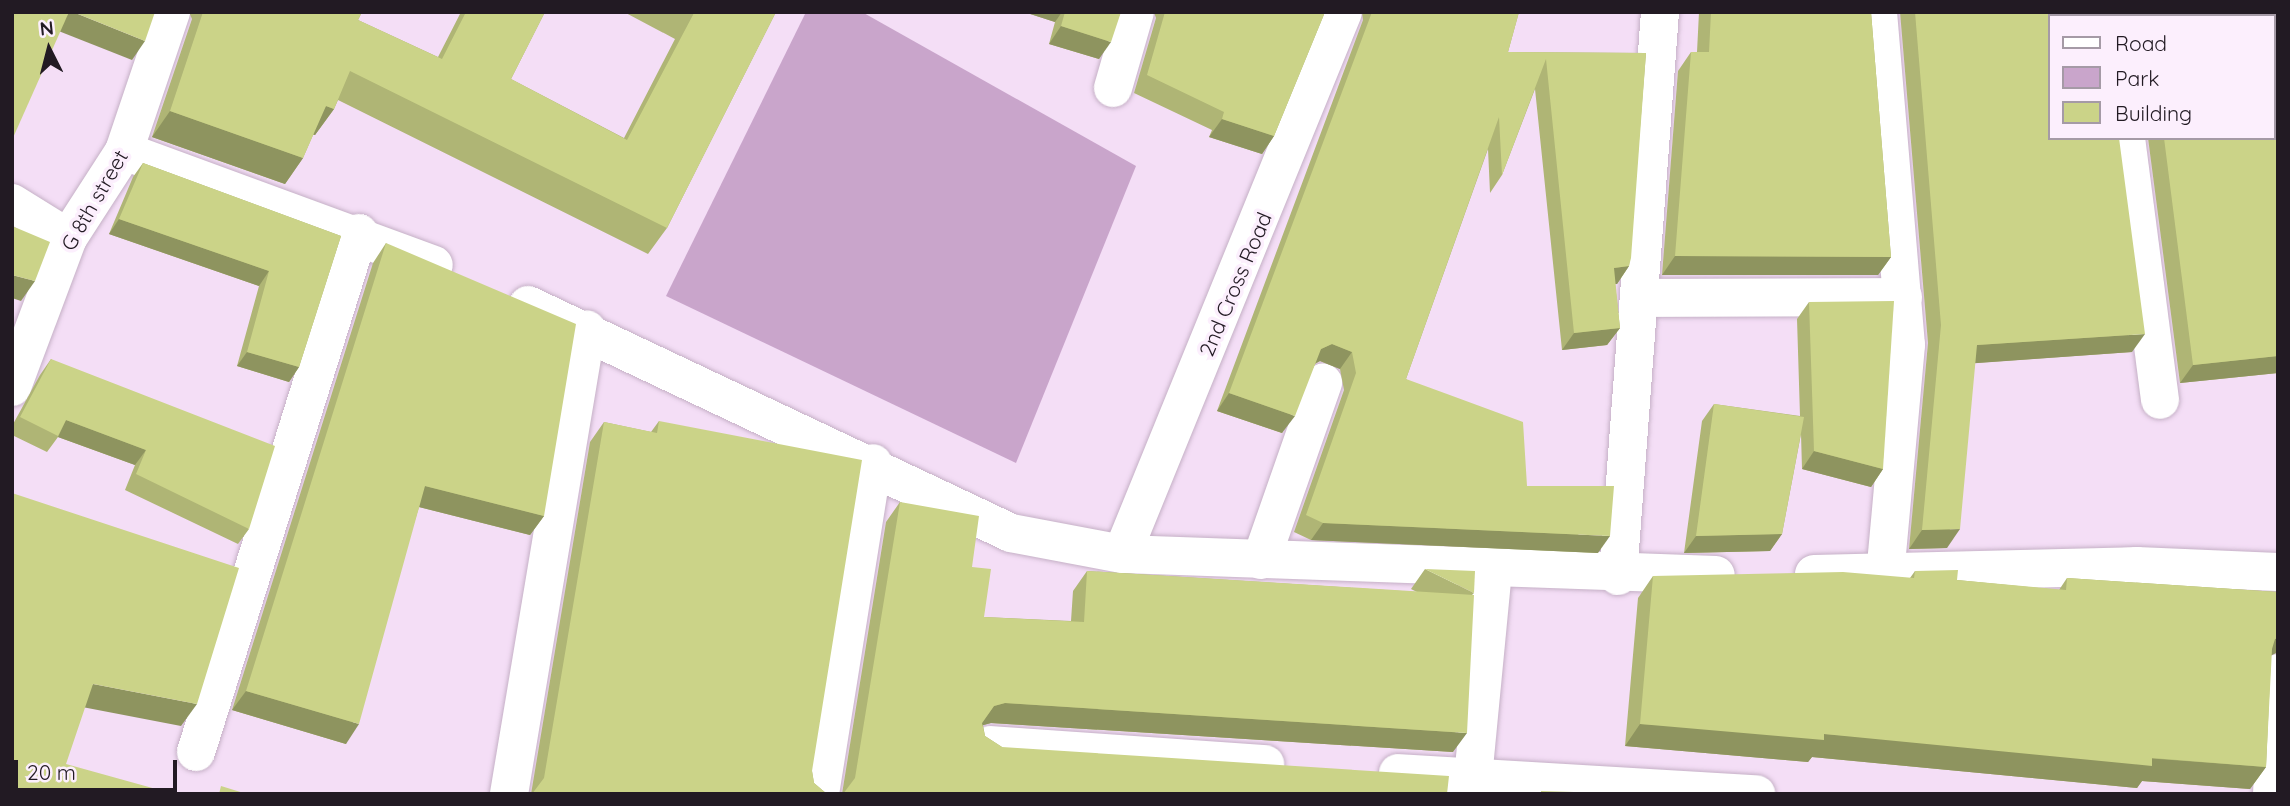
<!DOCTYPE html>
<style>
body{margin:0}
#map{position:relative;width:2290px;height:806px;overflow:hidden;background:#f4def6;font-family:Quicksand,sans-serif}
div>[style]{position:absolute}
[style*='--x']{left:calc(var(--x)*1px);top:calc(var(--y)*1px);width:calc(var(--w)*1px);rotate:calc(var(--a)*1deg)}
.green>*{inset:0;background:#c9a5cb}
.roads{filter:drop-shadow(0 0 2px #c5b0c6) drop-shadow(0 0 2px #c5b0c6)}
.minor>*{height:38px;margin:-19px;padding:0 19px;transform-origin:19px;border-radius:19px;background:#fff}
.wall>*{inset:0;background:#afb575}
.shaded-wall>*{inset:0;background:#8e945f}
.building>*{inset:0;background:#cbd388}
span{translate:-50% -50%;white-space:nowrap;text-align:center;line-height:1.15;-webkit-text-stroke:7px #fceffd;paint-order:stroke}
.street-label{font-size:21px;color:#221a23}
.frame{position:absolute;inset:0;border:14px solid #221a23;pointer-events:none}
.legend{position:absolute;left:2048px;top:14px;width:228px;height:126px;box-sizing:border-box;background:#fceffd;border:2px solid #a59aa6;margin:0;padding:9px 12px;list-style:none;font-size:21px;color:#221a23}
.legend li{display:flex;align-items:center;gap:14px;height:35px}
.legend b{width:35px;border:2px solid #a59aa6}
.north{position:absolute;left:14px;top:14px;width:70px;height:70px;-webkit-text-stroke:5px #fceffd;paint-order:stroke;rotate:354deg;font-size:19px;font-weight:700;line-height:28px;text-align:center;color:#221a23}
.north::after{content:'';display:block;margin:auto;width:24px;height:32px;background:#221a23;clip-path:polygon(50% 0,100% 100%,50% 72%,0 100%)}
.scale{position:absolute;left:14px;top:760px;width:163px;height:32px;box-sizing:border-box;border:4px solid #221a23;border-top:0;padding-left:9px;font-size:21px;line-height:24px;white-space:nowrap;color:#221a23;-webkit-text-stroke:5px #fceffd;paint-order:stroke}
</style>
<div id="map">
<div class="green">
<i style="clip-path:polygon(806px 12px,862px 12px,1136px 166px,1016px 463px,666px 296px)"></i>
</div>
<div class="roads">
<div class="minor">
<i style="--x:1878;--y:12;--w:334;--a:85.2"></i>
<i style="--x:1906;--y:345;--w:230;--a:95.2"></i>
<i style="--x:1113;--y:88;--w:79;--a:-73.9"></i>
<i style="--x:2126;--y:138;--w:264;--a:82.6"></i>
<i style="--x:124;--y:151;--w:330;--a:20.2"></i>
<i style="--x:12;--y:203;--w:66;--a:32"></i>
<i style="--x:1641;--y:298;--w:262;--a:-0.2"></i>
<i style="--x:528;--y:305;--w:534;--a:25.27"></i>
<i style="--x:1011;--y:533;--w:113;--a:10.7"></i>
<i style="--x:1122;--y:554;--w:594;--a:2.02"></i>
<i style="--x:12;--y:387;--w:159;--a:-69.4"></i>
<i style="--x:68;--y:238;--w:103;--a:-57.2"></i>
<i style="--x:124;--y:151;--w:147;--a:-71.3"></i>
<i style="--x:1122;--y:554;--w:585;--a:-67.82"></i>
<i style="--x:1261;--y:560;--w:188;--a:-70.7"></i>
<i style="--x:1814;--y:574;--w:323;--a:-1.4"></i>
<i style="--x:2137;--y:566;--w:141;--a:2.4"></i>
<i style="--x:1618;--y:576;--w:566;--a:-85.74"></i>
<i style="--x:990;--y:745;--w:276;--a:4"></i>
<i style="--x:196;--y:752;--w:544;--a:-72.56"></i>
<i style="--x:1398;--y:773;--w:359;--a:3.4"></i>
<i style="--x:1473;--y:778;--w:209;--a:-84.5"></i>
<i style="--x:509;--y:794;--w:471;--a:-80.5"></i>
<i style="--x:820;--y:794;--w:335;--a:-80.9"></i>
<i style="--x:2272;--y:794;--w:121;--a:-87.2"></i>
</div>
</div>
<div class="wall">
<i style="clip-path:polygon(189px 12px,362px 12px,358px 20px,438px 57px,461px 12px,545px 12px,511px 79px,624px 138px,675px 39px,624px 12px,776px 12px,667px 228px,648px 254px,338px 100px,334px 109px,315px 135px,313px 135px,303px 158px,285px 184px,152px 137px,192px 19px)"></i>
<i style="clip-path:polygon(1024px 12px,1121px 12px,1099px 59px,1049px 44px,1055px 22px)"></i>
<i style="clip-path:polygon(1154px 12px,1325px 12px,1274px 136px,1262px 154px,1209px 137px,1212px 130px,1134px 93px,1156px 18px)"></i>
<i style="clip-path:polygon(1362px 12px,1519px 12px,1508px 52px,1646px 53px,1629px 266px,1617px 284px,1615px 284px,1620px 328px,1607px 345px,1562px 350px,1535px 89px,1502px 175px,1490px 193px,1488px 149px,1406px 379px,1527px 486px,1598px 553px,1311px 540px,1294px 532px,1344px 390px,1340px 369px,1320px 361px,1315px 364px,1282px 433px,1217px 411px,1363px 20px)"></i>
<i style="clip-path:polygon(1699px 12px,1871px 12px,1891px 257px,1878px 275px,1662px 275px,1678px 71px,1691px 52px,1697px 52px)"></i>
<i style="clip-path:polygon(1900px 12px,2109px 12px,2050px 16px,2132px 352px,1975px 363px,1947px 548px,1909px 549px,1928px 343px)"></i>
<i style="clip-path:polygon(2132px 12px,2278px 12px,2278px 373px,2180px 383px,2148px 138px,2274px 138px,2131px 15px)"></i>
<i style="clip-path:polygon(143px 163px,341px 236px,299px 367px,289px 382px,237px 366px,259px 286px,109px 234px,133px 177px)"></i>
<i style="clip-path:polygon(386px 243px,544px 516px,530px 535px,419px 507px,346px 744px,232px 710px,373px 263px)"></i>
<i style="clip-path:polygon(1809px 302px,1883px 469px,1871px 487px,1802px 469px,1801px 434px,1782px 534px,1770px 551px,1684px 553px,1702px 421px,1714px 404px,1800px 416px,1797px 319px)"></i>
<i style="clip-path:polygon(51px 359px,249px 529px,238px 544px,125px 490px,135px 465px,58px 437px,47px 452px,12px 435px,12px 426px,40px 375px)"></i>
<i style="clip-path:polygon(659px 421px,812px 771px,814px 783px,827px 794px,531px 794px,590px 442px,604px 422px,651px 432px)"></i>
<i style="clip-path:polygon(900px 502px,972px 567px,984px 617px,1071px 621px,1073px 591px,1087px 571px,1417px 592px,1411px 589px,1425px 569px,1474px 593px,1472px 595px,1453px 752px,991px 723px,983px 725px,985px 736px,1002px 747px,842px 794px,886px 522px)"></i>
<i style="clip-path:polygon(1915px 571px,1957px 580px,2059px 590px,2067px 578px,2278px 592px,2278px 652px,2271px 655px,2266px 767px,2250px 789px,2142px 781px,2137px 788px,1812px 757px,1808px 762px,1625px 746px,1638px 598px,1653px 576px,1910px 578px)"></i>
</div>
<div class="shaded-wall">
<i style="clip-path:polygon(69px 12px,73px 12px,145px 41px,132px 60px,56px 30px)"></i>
<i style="clip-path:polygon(1024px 12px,1062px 12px,1055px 22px)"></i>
<i style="clip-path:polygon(1061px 26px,1111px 42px,1099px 59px,1049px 44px)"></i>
<i style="clip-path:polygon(326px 106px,334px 109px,315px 135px,308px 132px)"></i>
<i style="clip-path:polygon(170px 111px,303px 158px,285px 184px,152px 137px)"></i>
<i style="clip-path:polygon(1222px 119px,1274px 136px,1262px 154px,1209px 137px)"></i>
<i style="clip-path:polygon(119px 219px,269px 271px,259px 286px,109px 234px)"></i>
<i style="clip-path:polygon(1675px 256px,1891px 257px,1878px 275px,1662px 275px)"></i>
<i style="clip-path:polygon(1629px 266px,1617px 284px,1601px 285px,1614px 268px)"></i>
<i style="clip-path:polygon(12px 275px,35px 281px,21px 301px,12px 298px)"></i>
<i style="clip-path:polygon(1620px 328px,1607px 345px,1562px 350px,1574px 333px)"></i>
<i style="clip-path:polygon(2145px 334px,2132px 352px,1964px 364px,1977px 345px)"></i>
<i style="clip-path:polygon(1332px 344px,1352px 352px,1340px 369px,1320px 361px,1308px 367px,1321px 349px)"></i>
<i style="clip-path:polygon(247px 352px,299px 367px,289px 382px,237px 366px)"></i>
<i style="clip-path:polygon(2278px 356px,2278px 373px,2180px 383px,2193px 365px)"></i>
<i style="clip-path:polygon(1229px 393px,1295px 416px,1282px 433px,1217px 411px)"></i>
<i style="clip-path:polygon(66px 420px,146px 450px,135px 465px,58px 437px)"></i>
<i style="clip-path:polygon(1814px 451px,1883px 469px,1871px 487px,1802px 469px)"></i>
<i style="clip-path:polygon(425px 486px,544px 516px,530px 535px,411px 505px)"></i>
<i style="clip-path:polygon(1323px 523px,1610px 536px,1598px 553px,1311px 540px)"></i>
<i style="clip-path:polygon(1960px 529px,1947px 548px,1909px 549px,1922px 530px)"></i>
<i style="clip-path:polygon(1782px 534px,1770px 551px,1684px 553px,1696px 536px)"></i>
<i style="clip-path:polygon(2278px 638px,2278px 652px,2260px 661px,2275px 639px)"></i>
<i style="clip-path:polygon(93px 684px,197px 704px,181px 726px,77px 706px)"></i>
<i style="clip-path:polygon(246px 691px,359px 724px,346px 744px,232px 710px)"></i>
<i style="clip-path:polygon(1005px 703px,1467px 733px,1453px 752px,991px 723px,980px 726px,994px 706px)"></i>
<i style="clip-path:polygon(1640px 724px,1824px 734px,2266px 767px,2250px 789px,2142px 781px,2137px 788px,1812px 757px,1808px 762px,1625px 746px)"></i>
</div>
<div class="building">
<i style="clip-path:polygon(12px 12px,69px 12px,12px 140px)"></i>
<i style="clip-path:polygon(73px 12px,155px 12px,145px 41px)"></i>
<i style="clip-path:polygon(203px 12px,362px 12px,358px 20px,442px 59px,466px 12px,545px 12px,511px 79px,627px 140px,694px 13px,692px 12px,776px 12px,667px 228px,350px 71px,334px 109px,326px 106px,303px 158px,170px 111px)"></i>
<i style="clip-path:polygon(1065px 12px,1121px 12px,1111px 42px,1061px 26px)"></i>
<i style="clip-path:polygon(1165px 12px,1325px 12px,1274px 136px,1222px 119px,1224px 112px,1147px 75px)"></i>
<i style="clip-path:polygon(1372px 12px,1519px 12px,1508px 52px,1646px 53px,1631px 258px,1629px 266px,1614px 268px,1620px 328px,1574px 333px,1546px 59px,1502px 175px,1499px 117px,1406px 379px,1523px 422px,1527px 486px,1614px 486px,1610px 536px,1323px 523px,1306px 515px,1356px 373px,1352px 352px,1332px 344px,1321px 349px,1295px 416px,1229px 393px)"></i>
<i style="clip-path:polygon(1711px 12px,1871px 12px,1891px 257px,1675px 256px,1691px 52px,1709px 52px)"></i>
<i style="clip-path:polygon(1915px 12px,2109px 12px,2111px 16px,2050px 16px,2050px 138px,2119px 138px,2145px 334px,1977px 345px,1960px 529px,1922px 530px,1941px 325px)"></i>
<i style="clip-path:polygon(2136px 12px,2278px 12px,2278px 356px,2193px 365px,2164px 138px,2274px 138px,2274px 16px,2130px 16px)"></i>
<i style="clip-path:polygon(143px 163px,341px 236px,299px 367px,247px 352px,269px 271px,119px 219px)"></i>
<i style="clip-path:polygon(12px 226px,50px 242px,35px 281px,12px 275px)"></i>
<i style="clip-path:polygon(386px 243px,576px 324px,544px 516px,425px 486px,359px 724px,246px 691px)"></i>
<i style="clip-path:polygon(1894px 301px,1883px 469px,1814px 451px,1809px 302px)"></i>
<i style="clip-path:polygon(51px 359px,275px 446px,249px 529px,136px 474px,146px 450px,66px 420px,58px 436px,20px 417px)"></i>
<i style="clip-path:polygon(1714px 404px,1804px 417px,1782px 534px,1696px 536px)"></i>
<i style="clip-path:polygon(659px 421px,862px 460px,812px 771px,814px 783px,827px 794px,532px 794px,544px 778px,604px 422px,657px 433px)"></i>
<i style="clip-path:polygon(12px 493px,239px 568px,197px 704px,93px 684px,66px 764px,174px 794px,12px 794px)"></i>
<i style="clip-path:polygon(900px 502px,979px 516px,972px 567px,991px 569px,984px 617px,1084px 622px,1087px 571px,1474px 595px,1467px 733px,1005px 703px,994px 706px,982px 723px,985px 736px,1002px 747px,1449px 776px,1447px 794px,843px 794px,855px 778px)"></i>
<i style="clip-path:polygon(1425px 569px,1475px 571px,1474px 593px)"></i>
<i style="clip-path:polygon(1958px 570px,1957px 580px,2066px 590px,2067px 578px,2278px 592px,2278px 638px,2275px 639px,2272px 649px,2266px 767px,2152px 758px,2152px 766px,1824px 734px,1824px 740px,1640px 724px,1653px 576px,1843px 572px,1914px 578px,1915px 571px)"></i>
<i style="clip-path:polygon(221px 786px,247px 794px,219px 794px)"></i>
<i style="clip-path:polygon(1541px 791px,1607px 793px,1541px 794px)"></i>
</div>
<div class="street-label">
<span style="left:94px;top:200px;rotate:-60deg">G 8th street</span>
<span style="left:1235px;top:284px;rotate:-67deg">2nd Cross Road</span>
</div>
<div class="frame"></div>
<ul class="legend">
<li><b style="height:9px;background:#fff"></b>Road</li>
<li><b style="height:19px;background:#c9a5cb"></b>Park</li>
<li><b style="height:19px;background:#cbd388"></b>Building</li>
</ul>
<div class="north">N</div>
<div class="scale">20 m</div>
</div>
